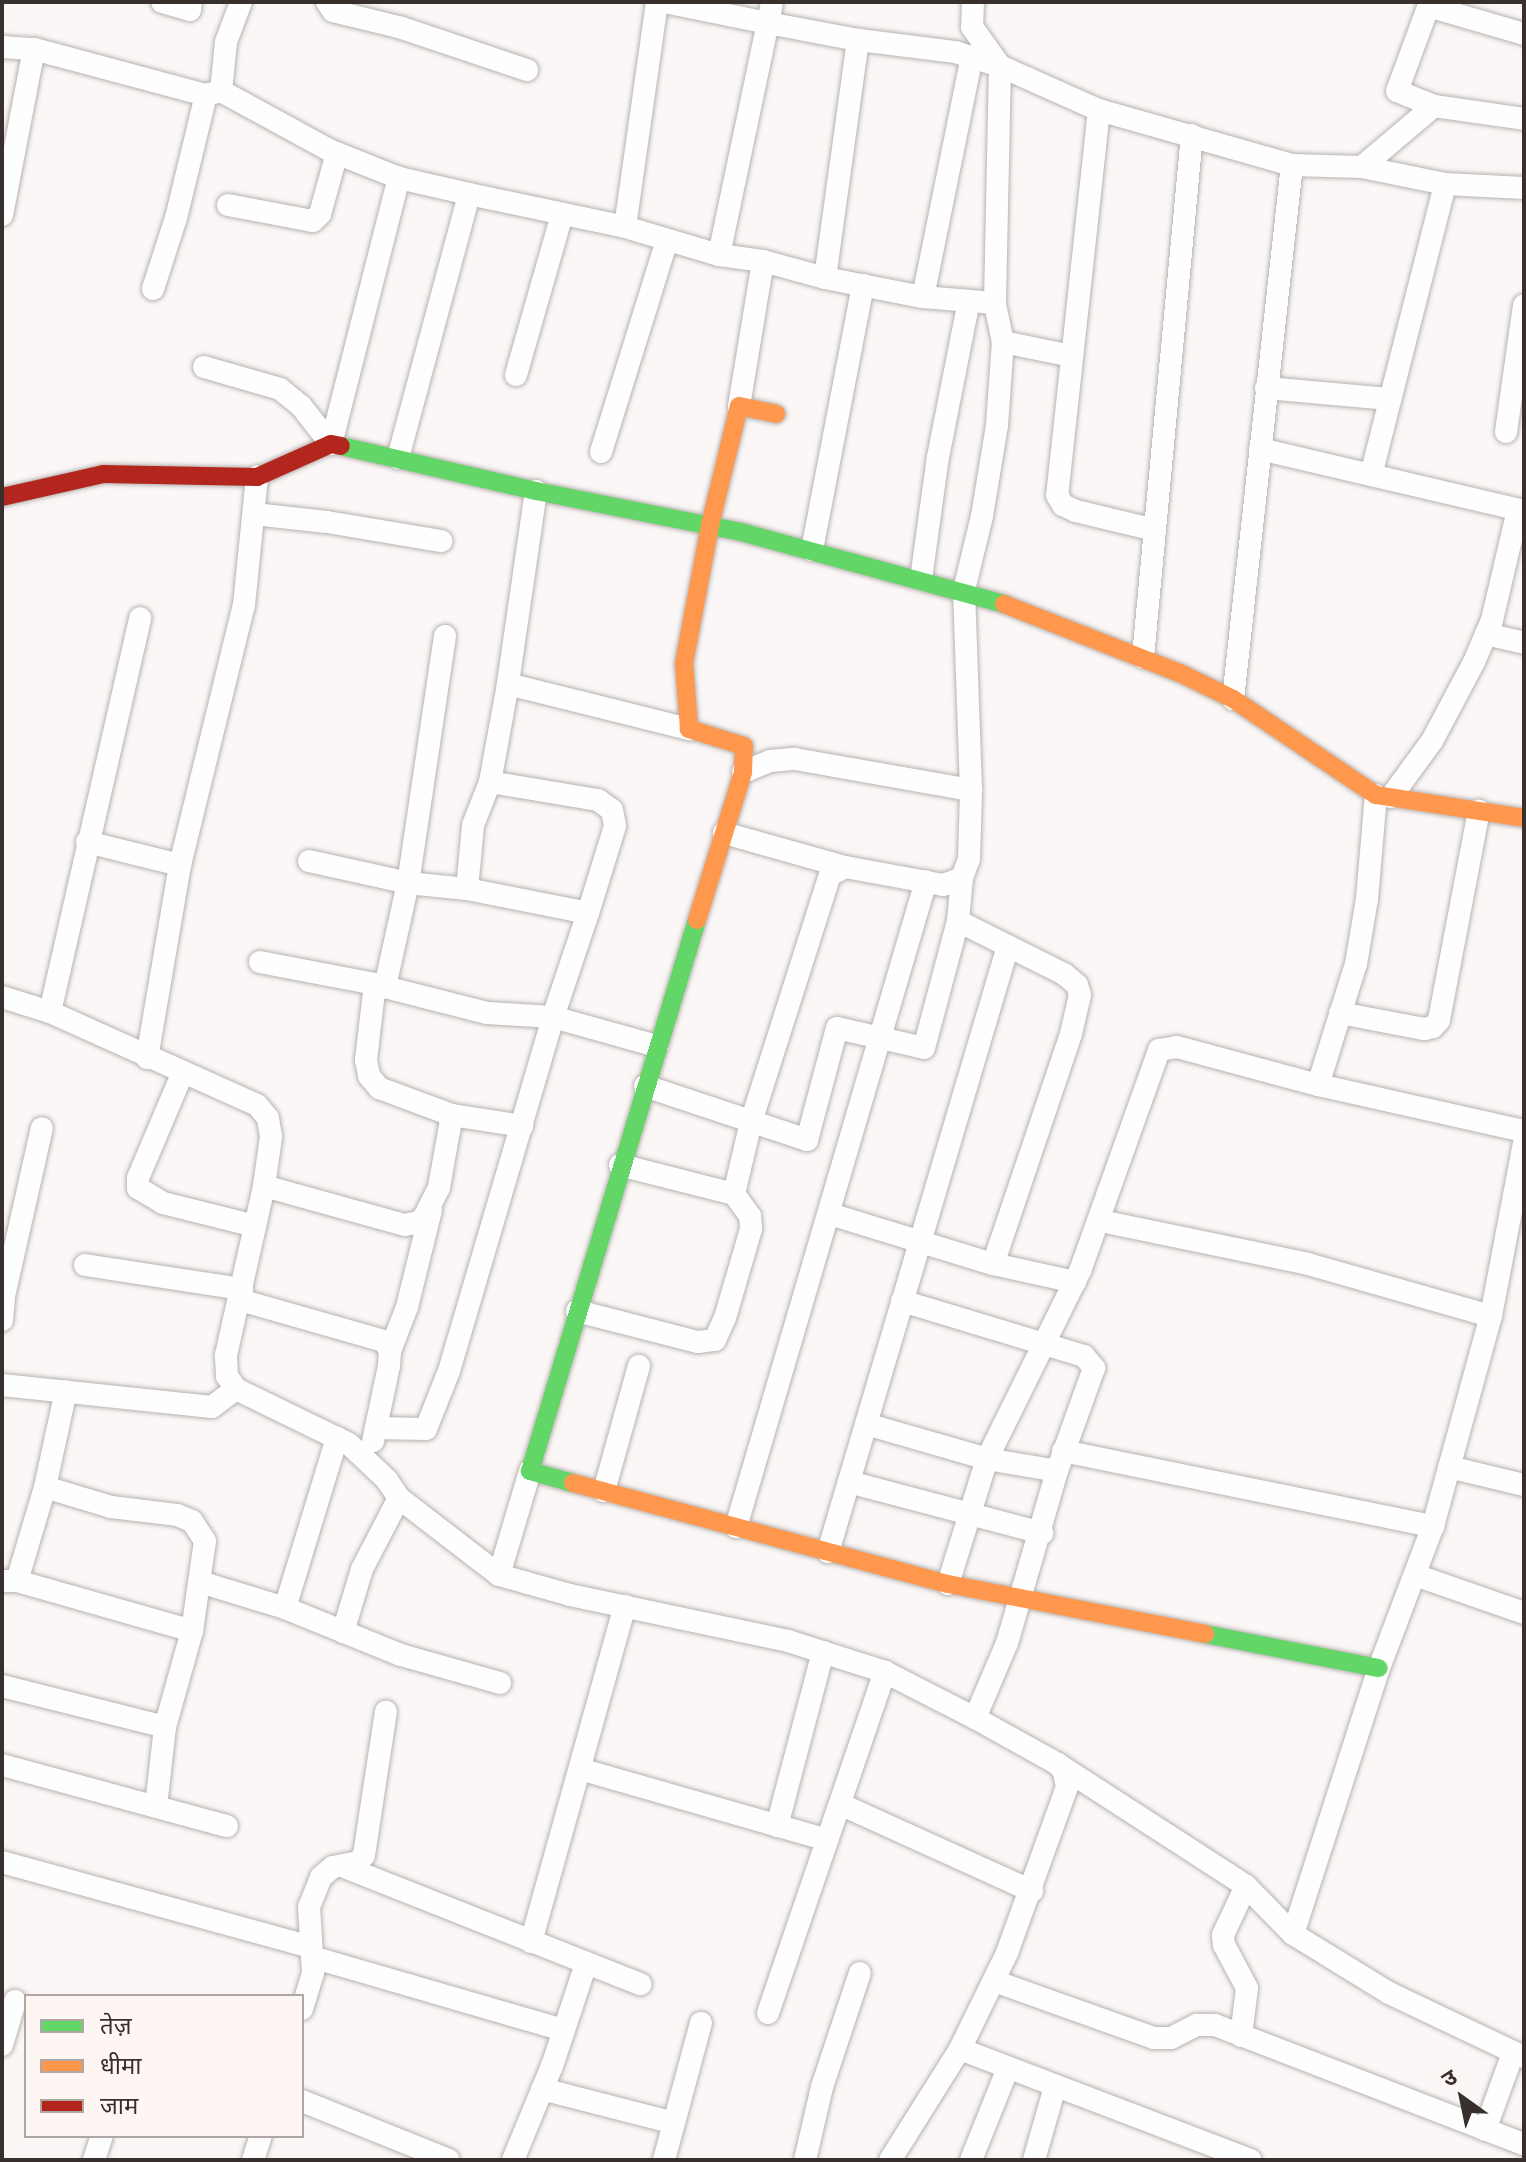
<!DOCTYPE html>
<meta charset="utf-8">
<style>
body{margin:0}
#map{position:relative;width:1526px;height:2162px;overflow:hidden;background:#fbf7f6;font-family:Jost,"Noto Sans Devanagari",sans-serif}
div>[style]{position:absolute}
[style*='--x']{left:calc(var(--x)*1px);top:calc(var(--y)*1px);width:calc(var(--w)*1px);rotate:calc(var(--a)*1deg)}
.roads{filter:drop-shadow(0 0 2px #b7b2b0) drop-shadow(0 0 2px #b7b2b0)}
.street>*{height:22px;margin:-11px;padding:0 11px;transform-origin:11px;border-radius:11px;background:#fefefe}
.fast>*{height:18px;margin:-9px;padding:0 9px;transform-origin:9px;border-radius:9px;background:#63d668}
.slow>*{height:18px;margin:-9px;padding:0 9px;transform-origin:9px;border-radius:9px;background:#ff974d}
.jam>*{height:18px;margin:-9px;padding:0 9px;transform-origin:9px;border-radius:9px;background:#b3261e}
span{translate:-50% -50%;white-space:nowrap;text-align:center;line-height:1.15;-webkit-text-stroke:7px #fef6f3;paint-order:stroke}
.frame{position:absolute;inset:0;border:4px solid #37302d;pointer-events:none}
.legend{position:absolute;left:24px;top:1994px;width:280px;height:144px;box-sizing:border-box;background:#fef6f3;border:2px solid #aea7a4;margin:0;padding:10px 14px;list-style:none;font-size:24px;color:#37302d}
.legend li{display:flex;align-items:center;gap:16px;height:40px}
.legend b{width:40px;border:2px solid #aea7a4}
.north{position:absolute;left:1422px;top:2058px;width:80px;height:80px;-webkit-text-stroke:6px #fef6f3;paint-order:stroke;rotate:327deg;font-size:22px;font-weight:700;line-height:32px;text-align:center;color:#37302d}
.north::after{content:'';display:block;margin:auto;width:28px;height:36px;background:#37302d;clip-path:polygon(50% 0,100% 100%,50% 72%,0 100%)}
</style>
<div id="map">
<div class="roads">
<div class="street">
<i style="--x:162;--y:2;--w:29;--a:16"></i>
<i style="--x:190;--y:10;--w:8;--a:-83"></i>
<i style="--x:241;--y:2;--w:43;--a:110.6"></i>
<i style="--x:226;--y:42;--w:49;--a:95.8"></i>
<i style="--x:221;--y:91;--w:123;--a:28.6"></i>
<i style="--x:329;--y:150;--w:75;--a:21.8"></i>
<i style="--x:399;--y:178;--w:72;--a:12.9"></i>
<i style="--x:327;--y:2;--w:11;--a:56"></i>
<i style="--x:333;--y:11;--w:71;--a:13.8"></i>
<i style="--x:402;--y:28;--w:132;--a:18.6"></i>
<i style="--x:664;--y:2;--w:106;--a:11.4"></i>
<i style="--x:768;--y:23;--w:21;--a:-79"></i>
<i style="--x:973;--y:2;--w:25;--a:92"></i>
<i style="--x:972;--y:27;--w:48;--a:54.3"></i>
<i style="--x:1000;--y:66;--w:108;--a:24"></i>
<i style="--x:1099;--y:110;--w:201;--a:15.9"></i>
<i style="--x:1292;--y:165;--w:70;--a:1.6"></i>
<i style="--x:1362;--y:167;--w:94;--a:-40.3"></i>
<i style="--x:1434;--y:106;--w:91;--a:8.2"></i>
<i style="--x:1430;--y:2;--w:95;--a:110.3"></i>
<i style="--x:1397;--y:91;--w:40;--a:22"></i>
<i style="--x:1428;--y:6;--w:100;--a:16.3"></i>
<i style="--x:2;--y:47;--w:32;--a:4"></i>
<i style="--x:34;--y:49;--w:178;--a:15"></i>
<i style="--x:206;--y:95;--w:16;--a:-15"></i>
<i style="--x:1099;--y:110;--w:387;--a:96.2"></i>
<i style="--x:1057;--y:495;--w:12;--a:59"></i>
<i style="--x:1063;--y:505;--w:14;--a:25"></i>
<i style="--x:1076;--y:511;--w:81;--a:13.5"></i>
<i style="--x:1362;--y:167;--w:85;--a:11.6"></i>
<i style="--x:1445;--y:184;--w:79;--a:2.9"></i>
<i style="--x:228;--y:205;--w:86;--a:10.7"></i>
<i style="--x:313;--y:221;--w:10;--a:-45"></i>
<i style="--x:320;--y:214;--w:63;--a:-74.4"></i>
<i style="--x:2;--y:215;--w:169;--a:-79.1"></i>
<i style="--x:625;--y:227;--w:227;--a:-81.9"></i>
<i style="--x:719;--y:255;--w:237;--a:-78.1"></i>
<i style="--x:768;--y:23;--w:92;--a:10.7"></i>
<i style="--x:153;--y:289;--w:75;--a:-72.1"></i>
<i style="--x:176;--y:218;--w:127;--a:-76.3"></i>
<i style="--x:923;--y:297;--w:245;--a:-78.5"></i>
<i style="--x:1003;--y:342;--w:69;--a:11.6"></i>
<i style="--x:204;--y:367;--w:79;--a:16.1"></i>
<i style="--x:280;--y:389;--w:27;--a:39"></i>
<i style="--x:301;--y:406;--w:48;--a:51.7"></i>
<i style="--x:516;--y:375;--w:166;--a:-74"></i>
<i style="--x:1266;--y:388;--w:124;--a:5.1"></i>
<i style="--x:739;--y:406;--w:147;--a:-80.6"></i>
<i style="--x:1506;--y:432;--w:128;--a:-81.9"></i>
<i style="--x:331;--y:444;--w:275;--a:-75.7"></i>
<i style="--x:1260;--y:449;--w:271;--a:13.2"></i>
<i style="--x:601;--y:452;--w:222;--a:-72.7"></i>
<i style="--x:398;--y:458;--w:273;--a:-74.9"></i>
<i style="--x:469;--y:194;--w:159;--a:11.9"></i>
<i style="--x:625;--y:227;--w:98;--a:16.6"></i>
<i style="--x:719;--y:255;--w:44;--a:7.8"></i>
<i style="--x:763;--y:261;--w:64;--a:15.3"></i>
<i style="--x:825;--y:278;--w:100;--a:11"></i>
<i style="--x:923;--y:297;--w:72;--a:4.8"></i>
<i style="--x:995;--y:303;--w:237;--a:-88.8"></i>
<i style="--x:1000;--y:66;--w:47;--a:-162.7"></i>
<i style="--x:955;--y:52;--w:98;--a:-172.9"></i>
<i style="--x:858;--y:40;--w:240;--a:97.9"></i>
<i style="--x:1371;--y:475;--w:300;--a:-75.7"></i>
<i style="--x:536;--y:491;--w:195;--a:98.3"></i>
<i style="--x:508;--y:684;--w:187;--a:14"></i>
<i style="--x:254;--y:514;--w:73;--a:6.3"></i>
<i style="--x:327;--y:522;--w:116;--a:9.5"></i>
<i style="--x:812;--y:550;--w:270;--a:-79.1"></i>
<i style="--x:921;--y:579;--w:123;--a:-82.1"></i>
<i style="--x:938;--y:457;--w:159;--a:-78.8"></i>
<i style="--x:1486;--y:634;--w:39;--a:13"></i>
<i style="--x:445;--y:636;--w:250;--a:98.5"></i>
<i style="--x:408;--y:883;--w:107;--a:102.5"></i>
<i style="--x:385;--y:987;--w:10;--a:-163"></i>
<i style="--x:375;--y:984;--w:77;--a:96.8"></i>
<i style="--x:366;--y:1060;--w:16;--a:79"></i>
<i style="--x:369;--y:1076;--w:16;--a:50"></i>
<i style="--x:379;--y:1088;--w:78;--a:20.3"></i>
<i style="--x:452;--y:1115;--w:71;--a:8.9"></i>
<i style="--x:1143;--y:657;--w:524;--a:-84.64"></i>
<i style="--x:1233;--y:699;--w:537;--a:-83.7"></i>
<i style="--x:743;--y:772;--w:29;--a:-22"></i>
<i style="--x:770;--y:761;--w:25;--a:-5"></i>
<i style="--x:795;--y:759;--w:179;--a:10"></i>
<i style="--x:490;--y:782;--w:109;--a:9.5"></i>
<i style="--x:598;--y:800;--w:17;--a:36"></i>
<i style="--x:612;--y:810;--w:16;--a:79"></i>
<i style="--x:615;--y:826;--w:91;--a:107.2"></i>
<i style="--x:1391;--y:797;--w:69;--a:-53.8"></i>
<i style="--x:1432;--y:741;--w:89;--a:-62"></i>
<i style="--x:1474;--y:662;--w:46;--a:-66.8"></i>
<i style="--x:1492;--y:620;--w:113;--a:-76.7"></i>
<i style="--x:724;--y:833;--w:126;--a:15.7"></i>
<i style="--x:87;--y:842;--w:96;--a:13.9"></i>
<i style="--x:309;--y:861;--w:101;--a:12.5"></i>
<i style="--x:408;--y:883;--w:59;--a:5.8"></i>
<i style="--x:467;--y:889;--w:123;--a:11.2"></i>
<i style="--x:588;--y:913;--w:110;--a:108.6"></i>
<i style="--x:553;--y:1017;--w:108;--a:15.6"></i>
<i style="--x:467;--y:889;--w:64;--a:-84.6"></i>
<i style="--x:473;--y:825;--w:46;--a:-68.4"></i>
<i style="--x:490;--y:782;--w:100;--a:-79.6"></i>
<i style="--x:958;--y:921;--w:119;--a:26.6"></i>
<i style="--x:1064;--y:974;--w:17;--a:40"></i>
<i style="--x:1077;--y:985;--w:10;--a:73"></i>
<i style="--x:1080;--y:995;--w:40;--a:103"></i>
<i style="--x:1071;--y:1034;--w:243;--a:108.7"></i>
<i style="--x:260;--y:962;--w:117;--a:10.8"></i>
<i style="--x:2;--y:997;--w:50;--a:17.4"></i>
<i style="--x:50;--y:1012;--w:227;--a:24.2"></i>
<i style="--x:257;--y:1105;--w:17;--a:50"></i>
<i style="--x:268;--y:1118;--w:19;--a:81"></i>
<i style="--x:271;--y:1137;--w:49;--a:98.1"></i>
<i style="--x:50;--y:1012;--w:404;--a:-77.1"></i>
<i style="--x:1340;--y:1013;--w:86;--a:10.8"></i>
<i style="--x:1424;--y:1029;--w:9;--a:-13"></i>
<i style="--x:1433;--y:1027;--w:9;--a:-49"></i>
<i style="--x:1439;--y:1020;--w:213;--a:-79.2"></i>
<i style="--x:147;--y:1058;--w:196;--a:-80.3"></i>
<i style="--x:180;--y:865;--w:268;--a:-76.2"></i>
<i style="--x:244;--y:605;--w:129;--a:-84.2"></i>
<i style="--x:183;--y:1072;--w:115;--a:113"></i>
<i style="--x:138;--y:1178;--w:10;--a:90"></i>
<i style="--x:138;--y:1188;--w:29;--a:31"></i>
<i style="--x:163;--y:1203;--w:95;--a:14"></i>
<i style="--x:1318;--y:1085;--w:127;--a:-72.6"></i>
<i style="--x:1356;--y:964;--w:66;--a:-80.4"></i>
<i style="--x:1367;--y:899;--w:104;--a:-85.1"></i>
<i style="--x:645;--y:1086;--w:171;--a:18.4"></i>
<i style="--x:807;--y:1140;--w:116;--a:-75"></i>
<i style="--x:837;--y:1028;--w:89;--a:12.9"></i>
<i style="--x:924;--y:1048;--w:131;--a:-75"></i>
<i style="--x:958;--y:921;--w:43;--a:-84.7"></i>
<i style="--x:620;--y:1165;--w:118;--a:14.3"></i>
<i style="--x:734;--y:1194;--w:74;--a:-76.7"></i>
<i style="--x:751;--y:1122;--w:259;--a:-72.3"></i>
<i style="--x:830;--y:875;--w:17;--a:-28"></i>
<i style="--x:845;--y:867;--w:100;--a:10.4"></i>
<i style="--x:943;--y:885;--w:20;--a:-20"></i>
<i style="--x:962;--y:878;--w:20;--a:-70"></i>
<i style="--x:969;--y:859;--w:69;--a:-88.3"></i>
<i style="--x:971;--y:790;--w:200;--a:-92"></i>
<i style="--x:964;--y:590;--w:76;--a:-76.3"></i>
<i style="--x:982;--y:516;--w:92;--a:-80.6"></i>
<i style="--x:997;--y:425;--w:83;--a:-85.9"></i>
<i style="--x:1003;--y:342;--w:40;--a:-102"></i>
<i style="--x:830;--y:1214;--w:170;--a:17.1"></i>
<i style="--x:993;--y:1264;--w:84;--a:12.4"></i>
<i style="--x:1101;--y:1221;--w:211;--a:11.7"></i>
<i style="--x:1308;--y:1264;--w:190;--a:15.9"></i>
<i style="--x:85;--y:1265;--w:159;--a:8.7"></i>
<i style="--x:240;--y:1300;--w:150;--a:15.9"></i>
<i style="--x:384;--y:1341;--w:12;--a:59"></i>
<i style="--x:390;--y:1351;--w:15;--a:94"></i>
<i style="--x:389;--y:1366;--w:77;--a:102"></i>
<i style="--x:902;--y:1301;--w:190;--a:16.8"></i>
<i style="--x:1084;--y:1356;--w:16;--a:50"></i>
<i style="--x:1094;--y:1368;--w:109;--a:109.8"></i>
<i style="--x:1057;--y:1471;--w:179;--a:106.2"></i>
<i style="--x:1007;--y:1643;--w:82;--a:113.1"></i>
<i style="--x:577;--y:1311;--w:125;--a:14.4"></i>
<i style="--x:698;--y:1342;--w:17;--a:-7"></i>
<i style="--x:715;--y:1340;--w:24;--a:-66"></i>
<i style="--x:725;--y:1318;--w:93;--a:-73.7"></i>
<i style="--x:751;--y:1229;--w:13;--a:-94"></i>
<i style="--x:750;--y:1216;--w:27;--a:-126"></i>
<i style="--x:2;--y:1320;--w:24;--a:-85"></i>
<i style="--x:4;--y:1296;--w:172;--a:-77.3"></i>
<i style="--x:390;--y:1351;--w:47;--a:-68.9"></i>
<i style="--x:407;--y:1307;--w:100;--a:-76.1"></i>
<i style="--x:2;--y:1385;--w:211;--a:6"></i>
<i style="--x:212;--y:1407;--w:30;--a:-37"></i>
<i style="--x:866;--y:1424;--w:126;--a:16.1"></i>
<i style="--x:987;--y:1459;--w:71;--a:9.7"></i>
<i style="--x:376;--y:1428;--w:50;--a:1.1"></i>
<i style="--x:426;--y:1429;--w:62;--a:-68.4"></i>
<i style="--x:449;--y:1371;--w:369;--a:-73.6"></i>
<i style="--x:553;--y:1017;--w:66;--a:-176.5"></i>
<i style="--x:487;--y:1013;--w:105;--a:-165.7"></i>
<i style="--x:1063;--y:1451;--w:378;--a:11.5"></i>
<i style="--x:1449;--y:1467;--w:77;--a:13.5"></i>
<i style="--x:849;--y:1482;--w:200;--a:14.8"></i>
<i style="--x:45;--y:1487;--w:69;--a:16.9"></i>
<i style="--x:111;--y:1507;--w:66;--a:6.9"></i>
<i style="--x:177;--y:1515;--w:16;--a:22"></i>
<i style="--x:192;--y:1521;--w:24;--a:57"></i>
<i style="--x:205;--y:1541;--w:91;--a:98.2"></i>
<i style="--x:192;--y:1631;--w:100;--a:105.7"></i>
<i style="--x:165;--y:1727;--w:80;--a:96.5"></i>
<i style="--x:604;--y:1491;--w:130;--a:-74.4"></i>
<i style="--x:399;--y:1498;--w:126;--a:37.6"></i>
<i style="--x:499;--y:1575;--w:74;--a:15.7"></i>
<i style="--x:570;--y:1595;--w:223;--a:11.9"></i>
<i style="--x:788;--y:1641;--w:102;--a:17.7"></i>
<i style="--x:885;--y:1672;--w:101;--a:27.1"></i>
<i style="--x:975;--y:1718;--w:95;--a:29"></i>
<i style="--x:1058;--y:1764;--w:10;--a:53"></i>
<i style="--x:1064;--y:1772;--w:15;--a:79"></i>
<i style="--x:1067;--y:1787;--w:177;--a:109.9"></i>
<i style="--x:1007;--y:1953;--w:107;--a:116.1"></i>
<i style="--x:960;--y:2049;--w:131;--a:122.2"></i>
<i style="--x:736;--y:1527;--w:673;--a:-73.61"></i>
<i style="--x:828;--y:1552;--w:632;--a:-73.46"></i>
<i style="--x:499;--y:1575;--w:109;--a:-73.4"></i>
<i style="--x:1415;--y:1575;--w:115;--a:19.2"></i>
<i style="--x:2;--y:1581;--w:15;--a:0"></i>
<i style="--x:17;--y:1581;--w:182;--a:15.9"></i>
<i style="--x:17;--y:1581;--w:98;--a:-73.4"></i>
<i style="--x:45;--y:1487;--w:98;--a:-77.7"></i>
<i style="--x:200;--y:1582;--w:89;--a:17"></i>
<i style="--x:285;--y:1608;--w:125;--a:22.1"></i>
<i style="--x:401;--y:1655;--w:103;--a:15.8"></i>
<i style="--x:948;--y:1584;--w:131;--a:-72.7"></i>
<i style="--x:987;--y:1459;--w:210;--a:-63.7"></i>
<i style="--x:1080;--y:1271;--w:235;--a:-70.3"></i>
<i style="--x:1159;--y:1050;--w:18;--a:-9"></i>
<i style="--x:1177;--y:1047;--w:146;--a:15.1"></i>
<i style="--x:1318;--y:1085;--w:211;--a:12.6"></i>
<i style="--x:285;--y:1608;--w:178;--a:-73"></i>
<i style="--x:343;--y:1632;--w:66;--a:-73.2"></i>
<i style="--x:362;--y:1569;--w:80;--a:-62.5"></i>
<i style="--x:399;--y:1498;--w:22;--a:-124"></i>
<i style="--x:387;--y:1480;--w:52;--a:-136.5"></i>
<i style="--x:349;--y:1444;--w:126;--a:-154"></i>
<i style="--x:236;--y:1389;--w:16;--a:-125"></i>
<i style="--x:227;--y:1376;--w:21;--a:-93"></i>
<i style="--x:226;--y:1355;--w:173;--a:-77.3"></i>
<i style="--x:264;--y:1186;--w:146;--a:15.5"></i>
<i style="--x:405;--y:1225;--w:17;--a:-13"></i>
<i style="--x:422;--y:1221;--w:38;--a:-63"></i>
<i style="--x:439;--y:1187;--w:73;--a:-79.8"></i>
<i style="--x:2;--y:1686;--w:168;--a:14.1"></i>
<i style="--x:2;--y:1765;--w:233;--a:15.2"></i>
<i style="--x:1059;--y:1765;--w:223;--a:32.9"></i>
<i style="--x:1246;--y:1886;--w:67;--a:45.6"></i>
<i style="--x:1293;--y:1934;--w:113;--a:31.6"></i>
<i style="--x:1389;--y:1993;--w:149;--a:25.4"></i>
<i style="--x:580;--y:1769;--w:257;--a:16"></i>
<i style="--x:840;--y:1804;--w:211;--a:24.4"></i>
<i style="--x:777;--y:1826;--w:180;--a:-75.2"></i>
<i style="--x:2;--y:1862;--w:320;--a:15.4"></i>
<i style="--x:342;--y:1866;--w:321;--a:21.6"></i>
<i style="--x:1293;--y:1934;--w:280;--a:-72.1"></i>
<i style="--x:1379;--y:1668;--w:152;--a:-69.2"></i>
<i style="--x:1433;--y:1526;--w:218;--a:-74.6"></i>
<i style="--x:1491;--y:1316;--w:176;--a:-79.2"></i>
<i style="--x:531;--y:1942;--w:349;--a:-74.4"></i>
<i style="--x:312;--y:1957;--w:262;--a:16.2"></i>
<i style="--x:994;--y:1981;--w:170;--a:19.6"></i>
<i style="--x:1154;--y:2038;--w:17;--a:0"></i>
<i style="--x:1171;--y:2038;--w:29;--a:-27"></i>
<i style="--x:1197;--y:2025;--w:18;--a:0"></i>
<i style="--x:1215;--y:2025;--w:331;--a:21.1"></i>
<i style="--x:302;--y:2009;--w:39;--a:-73"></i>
<i style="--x:313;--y:1972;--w:65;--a:-93.5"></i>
<i style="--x:309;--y:1907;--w:32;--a:-68"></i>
<i style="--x:321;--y:1877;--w:16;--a:-40"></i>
<i style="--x:333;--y:1867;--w:25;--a:-11"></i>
<i style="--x:358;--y:1862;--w:9;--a:-49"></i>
<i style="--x:364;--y:1855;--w:145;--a:-81.3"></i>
<i style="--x:768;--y:2013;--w:361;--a:-71.1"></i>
<i style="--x:1241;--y:2036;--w:48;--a:-82.9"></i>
<i style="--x:1247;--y:1988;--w:49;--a:-118.1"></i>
<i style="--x:1224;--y:1945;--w:10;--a:-96"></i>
<i style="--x:1223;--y:1935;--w:54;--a:-64.9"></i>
<i style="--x:2;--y:2045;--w:46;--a:-73.5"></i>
<i style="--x:960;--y:2049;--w:311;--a:20.9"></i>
<i style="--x:542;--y:2089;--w:136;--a:14.4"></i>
<i style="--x:302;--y:2101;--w:158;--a:21.9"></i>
<i style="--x:1485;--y:2130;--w:82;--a:-70"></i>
<i style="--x:94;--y:2160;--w:25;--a:-72"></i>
<i style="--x:253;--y:2160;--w:25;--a:-72"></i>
<i style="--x:513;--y:2160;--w:102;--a:-67.5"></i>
<i style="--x:552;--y:2066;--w:108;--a:-71.6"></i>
<i style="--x:664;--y:2160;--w:142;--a:-74.9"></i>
<i style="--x:805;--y:2160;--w:75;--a:-76.9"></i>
<i style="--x:822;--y:2087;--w:120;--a:-71.6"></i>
<i style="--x:971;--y:2160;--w:99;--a:-68.1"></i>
<i style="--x:1034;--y:2160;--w:76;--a:-74"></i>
</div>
<div class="fast">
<i style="--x:341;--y:446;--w:200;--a:13"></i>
<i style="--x:536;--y:491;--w:209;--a:11.3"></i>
<i style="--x:741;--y:532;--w:273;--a:15.3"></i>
<i style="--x:573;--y:1483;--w:45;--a:-164.4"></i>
<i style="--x:530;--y:1471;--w:576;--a:-73.14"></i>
<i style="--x:1205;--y:1634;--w:177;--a:11.1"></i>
</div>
<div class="slow">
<i style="--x:1004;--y:604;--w:193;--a:21.5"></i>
<i style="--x:1184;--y:675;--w:55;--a:26.1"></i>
<i style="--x:1233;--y:699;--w:172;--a:33.9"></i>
<i style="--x:1376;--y:795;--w:150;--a:8.8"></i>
<i style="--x:697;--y:920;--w:155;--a:-72.7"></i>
<i style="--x:743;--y:772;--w:26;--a:-88"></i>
<i style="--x:744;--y:746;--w:58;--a:-162.8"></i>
<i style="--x:689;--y:729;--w:66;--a:-94.3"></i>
<i style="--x:684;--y:663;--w:140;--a:-79.3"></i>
<i style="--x:710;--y:525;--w:122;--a:-76.3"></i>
<i style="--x:739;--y:406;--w:38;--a:12"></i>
<i style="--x:573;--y:1483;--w:388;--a:15.1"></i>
<i style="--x:948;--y:1584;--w:262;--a:11"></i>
</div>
<div class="jam">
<i style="--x:2;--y:497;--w:104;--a:-12.8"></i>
<i style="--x:103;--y:474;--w:154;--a:1.1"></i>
<i style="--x:257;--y:477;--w:81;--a:-24"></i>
<i style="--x:331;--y:444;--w:10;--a:11"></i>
</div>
</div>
<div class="frame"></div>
<ul class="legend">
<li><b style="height:10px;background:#63d668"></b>तेज़</li>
<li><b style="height:10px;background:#ff974d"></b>धीमा</li>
<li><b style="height:10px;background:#b3261e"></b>जाम</li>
</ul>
<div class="north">उ</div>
</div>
